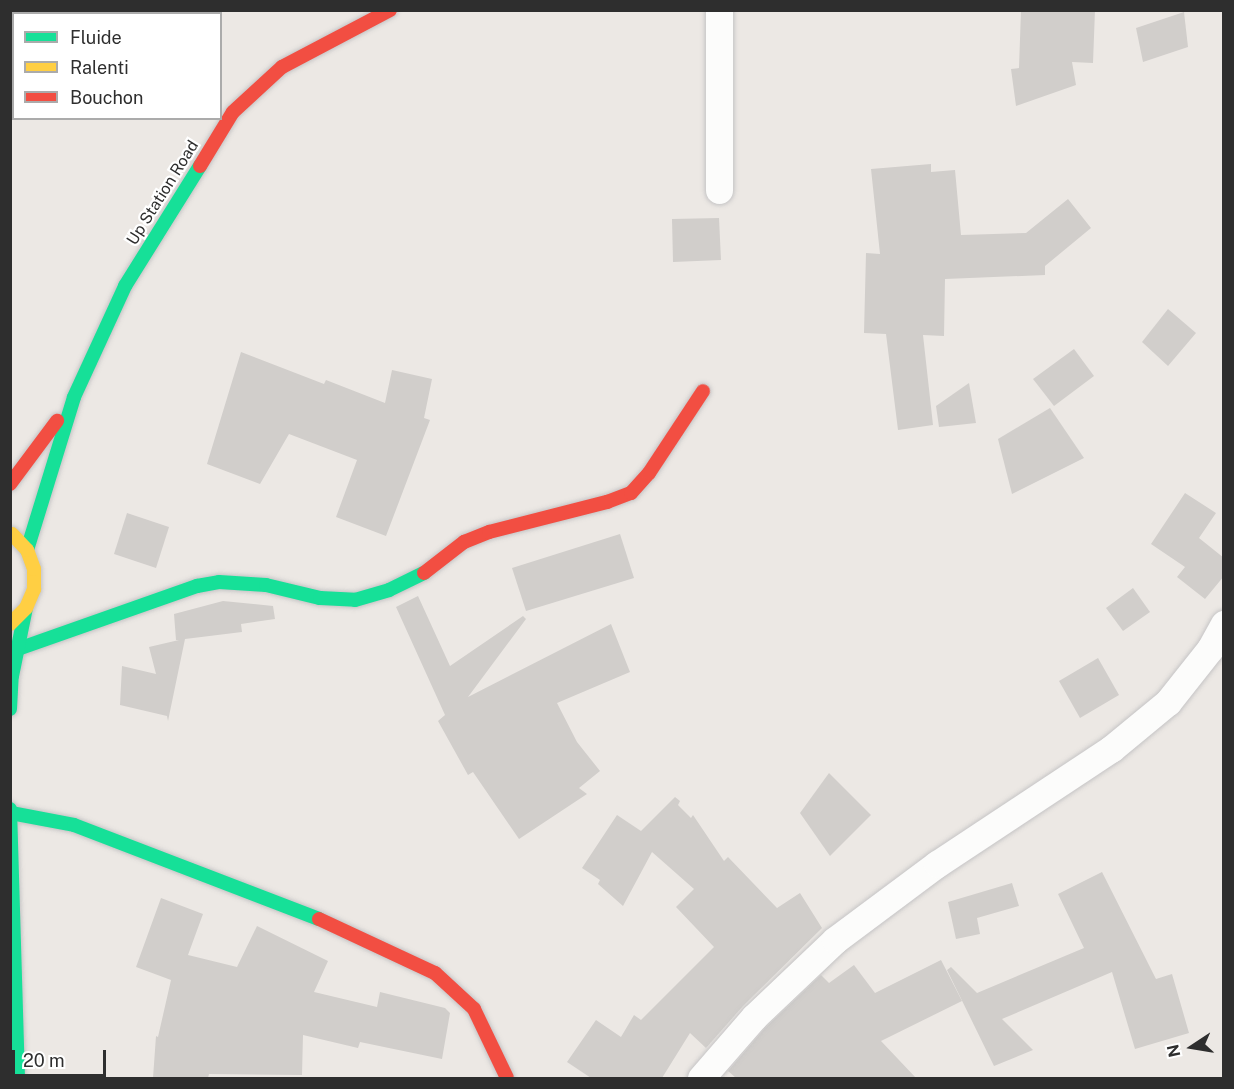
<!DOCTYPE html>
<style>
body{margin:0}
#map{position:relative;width:1234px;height:1089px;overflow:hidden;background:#ece8e4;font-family:"Public Sans",sans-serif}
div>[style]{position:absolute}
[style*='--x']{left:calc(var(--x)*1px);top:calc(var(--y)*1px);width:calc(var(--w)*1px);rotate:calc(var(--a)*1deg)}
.building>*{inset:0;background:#d1cecb}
.roads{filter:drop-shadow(0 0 2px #c5c4c5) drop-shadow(0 0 2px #c5c4c5)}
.street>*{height:27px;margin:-13.5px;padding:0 13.5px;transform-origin:13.5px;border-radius:13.5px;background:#fcfcfb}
.fast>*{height:14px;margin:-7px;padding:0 7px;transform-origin:7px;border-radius:7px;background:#16e098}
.slow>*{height:14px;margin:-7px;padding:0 7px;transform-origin:7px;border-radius:7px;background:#ffcf43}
.jam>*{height:14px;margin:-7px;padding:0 7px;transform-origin:7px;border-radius:7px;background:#f24e42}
span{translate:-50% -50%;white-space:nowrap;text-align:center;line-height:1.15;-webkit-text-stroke:4.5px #fff;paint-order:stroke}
.street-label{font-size:16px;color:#2e2e2e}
.frame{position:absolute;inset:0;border:12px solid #2e2e2e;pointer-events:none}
.legend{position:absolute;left:12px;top:12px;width:210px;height:108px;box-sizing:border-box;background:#fff;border:2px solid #ababab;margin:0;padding:8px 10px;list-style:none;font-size:18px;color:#2e2e2e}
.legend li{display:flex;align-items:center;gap:12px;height:30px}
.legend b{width:30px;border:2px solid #ababab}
.north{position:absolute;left:1162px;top:1017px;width:60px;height:60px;-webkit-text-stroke:4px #fff;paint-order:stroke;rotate:258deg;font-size:16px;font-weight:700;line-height:24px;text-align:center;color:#2e2e2e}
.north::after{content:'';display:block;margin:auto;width:21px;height:27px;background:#2e2e2e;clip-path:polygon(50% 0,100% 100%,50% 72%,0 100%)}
.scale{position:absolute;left:12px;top:1050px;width:94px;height:27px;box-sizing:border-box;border:3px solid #2e2e2e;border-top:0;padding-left:8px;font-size:18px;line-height:21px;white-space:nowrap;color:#2e2e2e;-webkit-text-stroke:4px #fff;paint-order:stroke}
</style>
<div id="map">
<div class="building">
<i style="clip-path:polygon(1021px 10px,1095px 10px,1093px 63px,1072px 62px,1076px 85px,1016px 106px,1011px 69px,1019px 68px)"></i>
<i style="clip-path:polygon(1184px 12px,1188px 47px,1143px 62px,1136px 28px)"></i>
<i style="clip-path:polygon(931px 164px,931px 172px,955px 170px,961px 235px,1026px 233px,1068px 199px,1091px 228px,1045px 266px,1045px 275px,945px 279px,944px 336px,923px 335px,933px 425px,898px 430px,886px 334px,864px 333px,866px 253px,880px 254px,871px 169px)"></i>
<i style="clip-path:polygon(719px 218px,721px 260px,673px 262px,672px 219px)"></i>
<i style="clip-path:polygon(1168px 309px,1196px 333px,1168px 366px,1142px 342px)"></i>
<i style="clip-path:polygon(1074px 349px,1094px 376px,1054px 406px,1033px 379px)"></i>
<i style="clip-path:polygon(241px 352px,324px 384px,326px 380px,385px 403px,392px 370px,432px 379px,424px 418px,430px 420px,386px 536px,336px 517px,357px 460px,289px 434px,260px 484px,207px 464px)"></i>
<i style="clip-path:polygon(969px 383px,976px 423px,939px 427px,936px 406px)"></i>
<i style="clip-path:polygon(1050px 408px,1084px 458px,1012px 494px,998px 439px)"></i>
<i style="clip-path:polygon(1185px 493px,1216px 513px,1199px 538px,1224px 558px,1224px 576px,1205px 599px,1177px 577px,1185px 567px,1151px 544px)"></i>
<i style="clip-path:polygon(127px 513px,169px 527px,156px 568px,114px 554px)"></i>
<i style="clip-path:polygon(620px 534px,634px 578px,526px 611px,512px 568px)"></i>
<i style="clip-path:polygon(1133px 588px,1150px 612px,1123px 631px,1106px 608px)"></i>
<i style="clip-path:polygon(418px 596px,450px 666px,523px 616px,526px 619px,468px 697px,611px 624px,630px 672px,557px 703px,577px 742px,600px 771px,579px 788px,587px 794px,519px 839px,473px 772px,468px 775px,438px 721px,445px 715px,396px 607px)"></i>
<i style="clip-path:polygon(223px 601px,273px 606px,275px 619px,241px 624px,242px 632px,185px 639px,168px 721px,167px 716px,120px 705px,122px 666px,156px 674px,149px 647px,179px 640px,176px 640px,174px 614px)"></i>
<i style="clip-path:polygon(1098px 658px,1119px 695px,1080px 718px,1059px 681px)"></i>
<i style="clip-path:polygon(829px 773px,871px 815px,830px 856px,800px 813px)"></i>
<i style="clip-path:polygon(675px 797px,680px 801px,678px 805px,691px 818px,693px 815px,724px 861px,728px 857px,777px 908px,800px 893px,822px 928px,743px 1006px,706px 1048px,690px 1033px,662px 1078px,591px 1078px,567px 1062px,596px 1020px,621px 1037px,634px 1015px,641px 1020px,714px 947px,676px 907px,694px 889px,652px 852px,623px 906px,598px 884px,600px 880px,582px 868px,617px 815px,641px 831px)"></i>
<i style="clip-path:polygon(1102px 872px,1156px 979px,1172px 974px,1189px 1033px,1135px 1049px,1112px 972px,1002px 1019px,1033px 1050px,994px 1066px,947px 970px,951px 967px,977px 993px,1084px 948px,1058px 894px)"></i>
<i style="clip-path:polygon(1012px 883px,1019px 906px,977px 918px,980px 934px,956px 939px,948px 902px)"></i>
<i style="clip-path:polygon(161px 898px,203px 914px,188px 955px,237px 967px,257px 926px,328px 961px,314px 992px,377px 1007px,380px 992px,445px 1008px,450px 1013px,442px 1059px,360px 1042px,358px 1048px,303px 1035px,302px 1075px,209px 1074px,208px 1078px,153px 1078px,156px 1036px,158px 1037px,171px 980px,136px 967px)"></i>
<i style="clip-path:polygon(941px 960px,962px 1001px,881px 1041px,916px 1078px,736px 1078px,728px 1071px,765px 1028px,821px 975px,829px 983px,854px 965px,875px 993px)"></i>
</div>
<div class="roads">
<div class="street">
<i style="--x:719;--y:190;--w:180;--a:-90"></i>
<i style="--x:701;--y:1078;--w:81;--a:-49"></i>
<i style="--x:754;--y:1017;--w:112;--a:-43.5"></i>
<i style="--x:835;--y:940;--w:127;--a:-36.7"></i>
<i style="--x:937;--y:864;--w:209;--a:-33.5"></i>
<i style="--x:1111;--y:749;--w:74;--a:-39.5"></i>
<i style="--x:1168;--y:702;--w:68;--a:-51.6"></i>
<i style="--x:1210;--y:649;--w:29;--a:-61"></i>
</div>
<div class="fast">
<i style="--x:10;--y:50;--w:4;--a:14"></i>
<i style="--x:27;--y:550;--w:160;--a:-72.9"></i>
<i style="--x:74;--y:397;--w:122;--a:-65.3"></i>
<i style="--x:125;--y:286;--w:142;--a:-58"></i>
<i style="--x:18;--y:649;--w:190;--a:-19.4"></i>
<i style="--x:197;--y:586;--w:22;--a:-10"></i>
<i style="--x:219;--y:582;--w:47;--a:3.7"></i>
<i style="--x:266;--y:585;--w:56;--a:13.5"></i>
<i style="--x:320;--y:598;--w:35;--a:3"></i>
<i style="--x:355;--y:600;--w:35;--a:-16"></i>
<i style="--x:389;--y:590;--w:39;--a:-26"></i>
<i style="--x:10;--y:709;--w:33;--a:-87"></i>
<i style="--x:12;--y:676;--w:69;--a:-78.4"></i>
<i style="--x:10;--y:809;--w:269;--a:88.3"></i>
<i style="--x:11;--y:813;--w:64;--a:10.8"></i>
<i style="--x:74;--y:825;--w:262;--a:21"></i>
</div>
<div class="slow">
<i style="--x:10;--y:624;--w:23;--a:-45"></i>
<i style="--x:26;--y:608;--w:21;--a:-67"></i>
<i style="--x:34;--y:589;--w:20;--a:-90"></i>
<i style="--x:34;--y:569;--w:20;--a:-110"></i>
<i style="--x:27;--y:550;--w:22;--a:-133"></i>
</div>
<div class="jam">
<i style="--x:200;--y:166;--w:63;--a:-58.6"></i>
<i style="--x:233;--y:112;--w:67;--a:-42.6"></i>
<i style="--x:282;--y:67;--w:122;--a:-27.8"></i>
<i style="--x:10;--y:484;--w:79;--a:-53.3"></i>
<i style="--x:424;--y:573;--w:51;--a:-37.8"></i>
<i style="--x:464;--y:542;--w:27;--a:-22"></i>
<i style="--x:489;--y:532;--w:122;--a:-14.3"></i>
<i style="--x:607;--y:502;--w:26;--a:-21"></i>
<i style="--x:631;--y:493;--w:27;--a:-48"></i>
<i style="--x:649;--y:473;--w:98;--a:-56.6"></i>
<i style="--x:319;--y:919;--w:128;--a:25"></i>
<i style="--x:435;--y:973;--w:53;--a:42.7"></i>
<i style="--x:474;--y:1009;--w:76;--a:64.4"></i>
</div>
</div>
<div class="street-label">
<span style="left:163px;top:193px;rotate:-58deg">Up Station Road</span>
</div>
<div class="frame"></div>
<ul class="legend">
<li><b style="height:8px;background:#16e098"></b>Fluide</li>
<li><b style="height:8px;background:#ffcf43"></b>Ralenti</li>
<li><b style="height:8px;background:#f24e42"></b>Bouchon</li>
</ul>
<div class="north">N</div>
<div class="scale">20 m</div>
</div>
